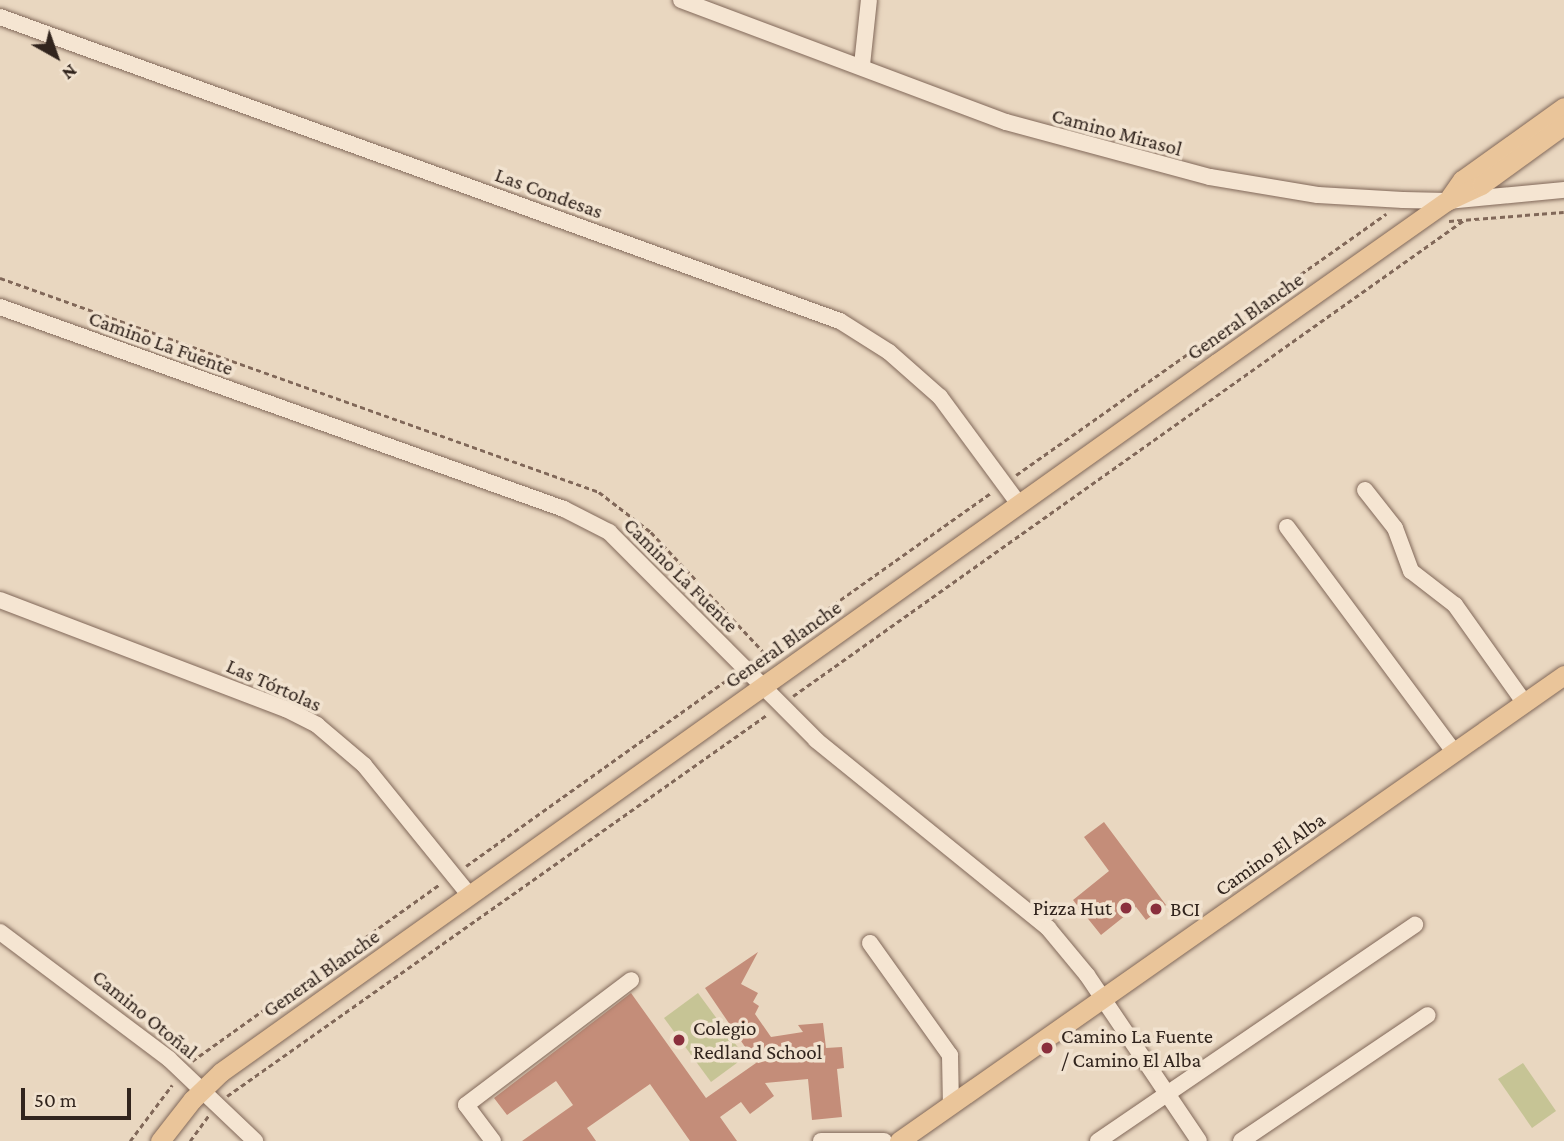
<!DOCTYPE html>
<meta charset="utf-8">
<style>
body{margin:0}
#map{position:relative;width:1564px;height:1141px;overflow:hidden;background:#e9d7c0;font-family:"Crimson Pro",serif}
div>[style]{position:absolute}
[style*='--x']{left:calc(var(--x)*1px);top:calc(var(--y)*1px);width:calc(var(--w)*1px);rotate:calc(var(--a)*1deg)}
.green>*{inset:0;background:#c6c495}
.building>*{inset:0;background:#c48d79}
.path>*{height:2.5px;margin-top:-1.25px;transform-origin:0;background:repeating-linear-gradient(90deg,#816859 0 5px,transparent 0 8.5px)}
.roads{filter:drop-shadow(0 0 2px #816859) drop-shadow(0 0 2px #816859)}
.minor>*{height:16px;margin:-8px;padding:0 8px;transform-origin:8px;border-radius:8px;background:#f5e5d2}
.major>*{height:19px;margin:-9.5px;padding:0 9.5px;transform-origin:9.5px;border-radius:9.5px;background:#eac59a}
.dots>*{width:19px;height:19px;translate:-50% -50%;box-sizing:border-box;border:4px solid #f1e2cf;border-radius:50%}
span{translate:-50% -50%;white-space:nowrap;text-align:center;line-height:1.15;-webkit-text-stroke:7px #f1e2cf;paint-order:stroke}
.street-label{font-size:21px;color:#31241d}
.poi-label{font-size:21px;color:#31241d}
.right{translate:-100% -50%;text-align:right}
.left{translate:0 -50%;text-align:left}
.north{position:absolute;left:21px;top:21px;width:70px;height:70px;-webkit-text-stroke:5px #f1e2cf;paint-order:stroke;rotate:140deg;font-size:19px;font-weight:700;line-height:28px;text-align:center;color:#31241d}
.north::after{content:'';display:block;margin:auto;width:24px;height:32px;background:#31241d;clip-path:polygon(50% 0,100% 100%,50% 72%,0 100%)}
.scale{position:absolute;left:21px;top:1088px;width:110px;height:32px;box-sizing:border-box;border:4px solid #31241d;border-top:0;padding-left:9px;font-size:21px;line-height:24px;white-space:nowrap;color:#31241d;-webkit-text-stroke:5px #f1e2cf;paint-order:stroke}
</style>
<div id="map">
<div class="green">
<i style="clip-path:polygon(698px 993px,745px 1057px,711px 1082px,664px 1018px)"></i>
<i style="clip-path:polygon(1523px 1063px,1556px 1111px,1532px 1128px,1498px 1079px)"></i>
</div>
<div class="building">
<i style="clip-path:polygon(1104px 822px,1166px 905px,1146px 920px,1136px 907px,1101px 935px,1073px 900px,1109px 871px,1084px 837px)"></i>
<i style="clip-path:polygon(758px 952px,741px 984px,758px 993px,753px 1002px,759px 1006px,755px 1014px,771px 1037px,803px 1032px,798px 1025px,823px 1023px,826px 1048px,842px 1047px,844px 1068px,837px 1069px,842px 1117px,812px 1120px,808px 1079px,765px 1083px,774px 1096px,750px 1114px,741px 1102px,720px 1117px,737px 1141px,690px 1141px,650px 1084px,587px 1128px,596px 1141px,522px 1141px,573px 1105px,556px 1081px,507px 1115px,494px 1098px,631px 993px,706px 1098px,756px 1063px,705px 988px)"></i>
</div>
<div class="path">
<i style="--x:1449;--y:221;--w:115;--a:-4.5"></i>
<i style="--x:0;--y:278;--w:636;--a:19.66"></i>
<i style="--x:599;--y:492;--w:66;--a:37.6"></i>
<i style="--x:651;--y:532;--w:175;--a:46.8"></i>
<i style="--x:1016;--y:475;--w:453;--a:-35.2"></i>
<i style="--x:757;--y:659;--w:287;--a:-35.4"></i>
<i style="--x:793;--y:696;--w:823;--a:-35.35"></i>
<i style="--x:466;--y:866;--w:325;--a:-35.5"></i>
<i style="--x:192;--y:1061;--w:305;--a:-35.5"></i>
<i style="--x:227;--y:1096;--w:662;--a:-35.23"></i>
<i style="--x:130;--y:1141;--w:70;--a:-53.1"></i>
<i style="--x:190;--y:1141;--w:31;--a:-54"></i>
</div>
<div class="roads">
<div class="minor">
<i style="--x:681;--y:0;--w:347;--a:20.6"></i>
<i style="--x:1006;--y:122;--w:211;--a:15.1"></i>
<i style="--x:1210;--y:177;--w:109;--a:9.5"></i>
<i style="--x:1318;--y:195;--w:85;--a:3.4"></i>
<i style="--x:1403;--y:200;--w:44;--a:1.3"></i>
<i style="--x:1447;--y:201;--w:118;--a:-5.4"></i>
<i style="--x:0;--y:17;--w:893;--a:19.9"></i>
<i style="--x:840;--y:321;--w:58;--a:32.3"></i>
<i style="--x:889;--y:352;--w:68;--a:41.4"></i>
<i style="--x:940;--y:397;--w:133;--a:53.6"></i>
<i style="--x:862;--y:65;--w:65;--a:-83.9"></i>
<i style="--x:0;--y:307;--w:599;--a:19.71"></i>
<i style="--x:564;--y:509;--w:51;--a:27.1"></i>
<i style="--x:609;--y:532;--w:293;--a:45.1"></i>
<i style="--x:816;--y:740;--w:299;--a:39"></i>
<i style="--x:1048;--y:928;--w:61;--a:50.3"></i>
<i style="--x:1087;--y:975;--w:200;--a:56"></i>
<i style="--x:1365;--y:490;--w:48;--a:51.7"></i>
<i style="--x:1395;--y:528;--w:46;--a:69.6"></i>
<i style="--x:1411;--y:571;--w:56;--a:37.7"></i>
<i style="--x:1455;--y:605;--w:119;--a:54.6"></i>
<i style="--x:1287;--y:527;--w:280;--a:53.4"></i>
<i style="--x:0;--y:600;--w:306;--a:20.9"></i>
<i style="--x:286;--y:709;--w:35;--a:27"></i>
<i style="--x:317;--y:725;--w:62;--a:40.4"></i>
<i style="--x:364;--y:765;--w:169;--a:51"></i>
<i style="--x:0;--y:932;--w:211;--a:36.9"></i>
<i style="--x:169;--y:1059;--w:119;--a:43.6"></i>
<i style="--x:870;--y:943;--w:138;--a:54.5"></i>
<i style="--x:950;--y:1055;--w:50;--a:88.9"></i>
<i style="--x:493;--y:1141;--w:45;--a:-126.9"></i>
<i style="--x:466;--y:1105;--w:207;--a:-37.1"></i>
<i style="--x:821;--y:1141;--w:63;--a:0"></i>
<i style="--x:1098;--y:1141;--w:384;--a:-34.3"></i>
<i style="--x:1241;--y:1141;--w:225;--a:-34"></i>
</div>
<div class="major">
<i style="--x:1450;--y:197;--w:21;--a:-55"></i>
<i style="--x:1462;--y:180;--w:125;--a:-35.6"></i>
<i style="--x:160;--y:1141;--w:52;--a:-52"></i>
<i style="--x:192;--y:1100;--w:40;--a:-44"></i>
<i style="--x:221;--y:1072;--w:1223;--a:-35.45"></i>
<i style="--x:1217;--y:363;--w:281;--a:-35.2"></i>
<i style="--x:1447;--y:201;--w:38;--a:-25"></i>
<i style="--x:1481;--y:185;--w:102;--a:-35.9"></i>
<i style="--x:899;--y:1141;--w:812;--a:-35.02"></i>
</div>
</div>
<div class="dots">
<i style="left:1126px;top:908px;background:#8a2f3d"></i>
<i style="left:1156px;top:909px;background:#8a2f3d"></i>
<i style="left:679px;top:1040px;background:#8a2f3d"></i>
<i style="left:1047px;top:1048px;background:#8a2f3d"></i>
</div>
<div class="street-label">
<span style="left:1117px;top:132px;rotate:15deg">Camino Mirasol</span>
<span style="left:549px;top:193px;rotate:20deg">Las Condesas</span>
<span style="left:1245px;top:316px;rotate:-35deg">General Blanche</span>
<span style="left:161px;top:343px;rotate:20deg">Camino La Fuente</span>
<span style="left:681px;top:575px;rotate:45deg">Camino La Fuente</span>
<span style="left:783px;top:644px;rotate:-35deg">General Blanche</span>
<span style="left:274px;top:685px;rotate:24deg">Las Tórtolas</span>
<span style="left:1270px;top:854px;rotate:-35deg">Camino El Alba</span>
<span style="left:321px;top:973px;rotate:-35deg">General Blanche</span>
<span style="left:145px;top:1014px;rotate:39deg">Camino Otoñal</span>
</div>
<div class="poi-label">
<span class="right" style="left:1112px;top:908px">Pizza Hut</span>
<span class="left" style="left:1170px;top:909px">BCI</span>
<span class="left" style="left:693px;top:1040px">Colegio<br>Redland School</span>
<span class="left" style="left:1061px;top:1048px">Camino La Fuente<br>/ Camino El Alba</span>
</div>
<div class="north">N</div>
<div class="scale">50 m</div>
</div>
